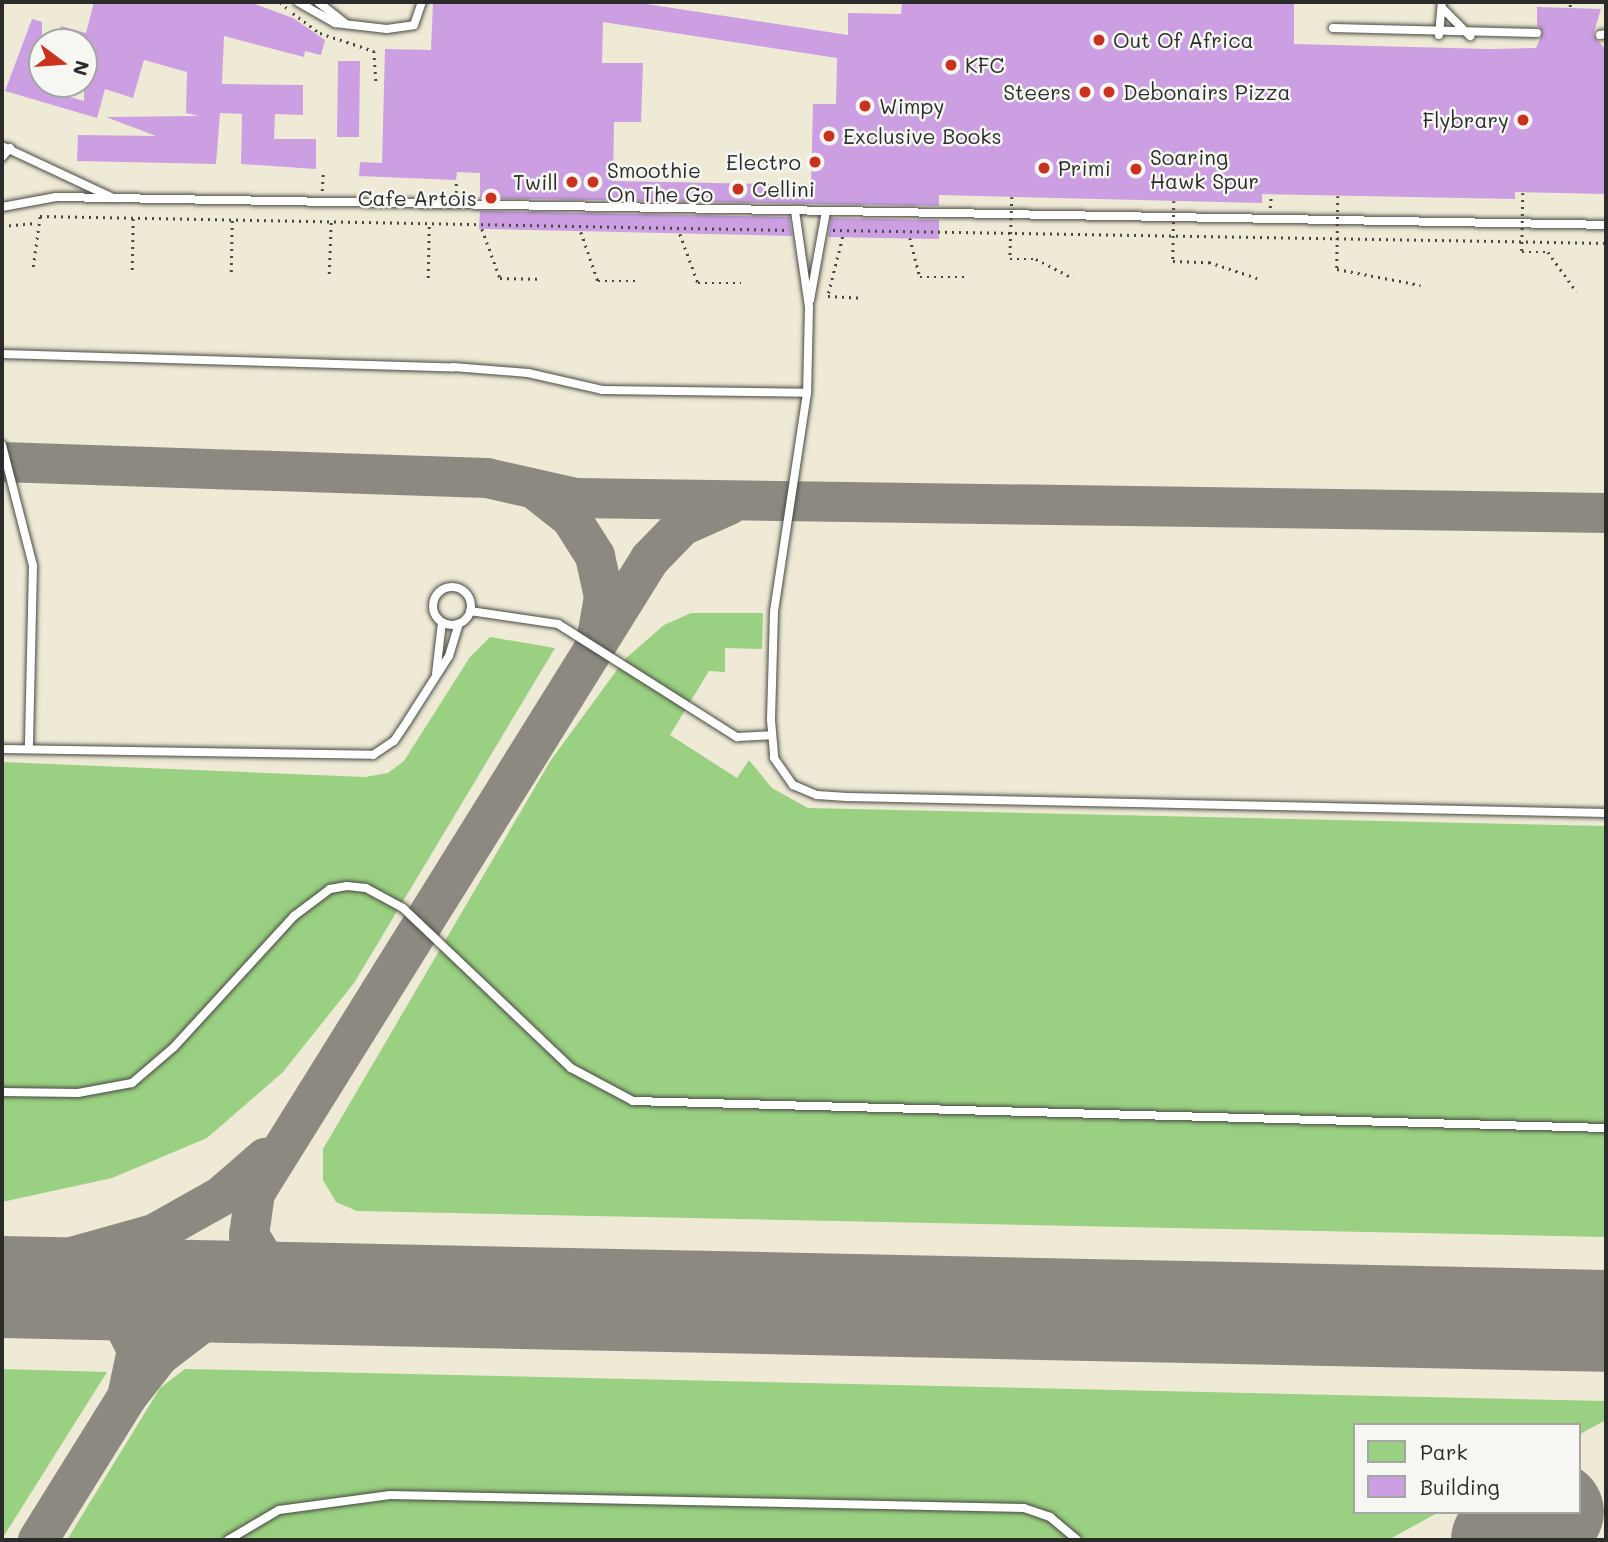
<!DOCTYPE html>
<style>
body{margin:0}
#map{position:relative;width:1608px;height:1542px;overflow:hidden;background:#eeead5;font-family:Mali,sans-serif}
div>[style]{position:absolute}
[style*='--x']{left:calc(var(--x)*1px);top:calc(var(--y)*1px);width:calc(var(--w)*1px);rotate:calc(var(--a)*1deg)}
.green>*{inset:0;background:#9ad081}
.taxiway>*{height:40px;margin:-20px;padding:0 20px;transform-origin:20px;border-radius:20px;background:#8c8a80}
.runway>*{height:102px;margin:-51px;padding:0 51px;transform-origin:51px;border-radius:51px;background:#8c8a80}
.building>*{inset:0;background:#cb9fe2}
.path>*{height:2.5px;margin-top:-1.25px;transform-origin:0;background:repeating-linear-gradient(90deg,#484844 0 2px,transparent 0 7px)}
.roads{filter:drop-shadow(0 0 2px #484844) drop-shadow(0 0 2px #484844)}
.lane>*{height:8px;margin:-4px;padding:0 4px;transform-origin:4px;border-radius:4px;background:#fff}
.lane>.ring{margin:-4px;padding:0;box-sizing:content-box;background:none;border:8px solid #fff;border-radius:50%}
.path-bridge>*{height:2.5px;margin-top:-1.25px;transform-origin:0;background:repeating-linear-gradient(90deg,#484844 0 2px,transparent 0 7px)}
.dots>*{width:19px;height:19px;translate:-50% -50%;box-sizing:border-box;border:4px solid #f6f6f2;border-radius:50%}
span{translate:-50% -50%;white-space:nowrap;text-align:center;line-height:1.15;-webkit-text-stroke:5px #f6f6f2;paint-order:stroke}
.poi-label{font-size:21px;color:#2b2b2b}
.left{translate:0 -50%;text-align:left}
.right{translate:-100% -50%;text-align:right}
.frame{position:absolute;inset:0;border:4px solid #2b2b2b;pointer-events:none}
.legend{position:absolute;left:1353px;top:1423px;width:228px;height:91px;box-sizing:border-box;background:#f6f6f2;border:2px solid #a5a5a2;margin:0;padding:9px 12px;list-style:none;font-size:21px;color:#2b2b2b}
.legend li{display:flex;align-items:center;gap:14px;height:35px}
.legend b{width:35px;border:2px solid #a5a5a2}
.north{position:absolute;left:28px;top:28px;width:70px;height:70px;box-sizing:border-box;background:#f6f6f2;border:2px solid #a5a5a2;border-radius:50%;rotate:106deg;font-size:19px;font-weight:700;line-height:28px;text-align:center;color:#2b2b2b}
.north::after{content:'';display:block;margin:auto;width:24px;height:32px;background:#c8321e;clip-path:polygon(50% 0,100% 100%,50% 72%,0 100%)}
</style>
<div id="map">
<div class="green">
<i style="clip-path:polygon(691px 613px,763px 613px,762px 649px,725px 648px,725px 672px,709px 671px,670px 735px,737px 778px,749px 760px,772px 788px,808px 808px,1606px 826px,1606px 1237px,357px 1211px,336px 1202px,323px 1180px,323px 1149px,551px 760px,625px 659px,664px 625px)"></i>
<i style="clip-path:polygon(490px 637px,555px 648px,354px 983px,283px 1072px,207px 1138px,112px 1178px,2px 1202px,2px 762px,365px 777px,388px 773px,404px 761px,470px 657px)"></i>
<i style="clip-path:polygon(2px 1369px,107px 1372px,2px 1539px)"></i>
<i style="clip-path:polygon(185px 1369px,1606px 1401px,1606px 1420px,1578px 1435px,1578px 1425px,1354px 1425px,1354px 1512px,1439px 1512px,1388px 1540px,67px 1540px,160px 1388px)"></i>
</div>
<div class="taxiway">
<i style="--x:2;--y:462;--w:485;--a:1.9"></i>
<i style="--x:487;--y:478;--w:91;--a:12.7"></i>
<i style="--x:576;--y:498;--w:1030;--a:0.83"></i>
<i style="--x:538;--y:492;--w:42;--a:38.2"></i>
<i style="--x:571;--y:518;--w:45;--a:57.7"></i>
<i style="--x:595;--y:556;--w:42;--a:77.6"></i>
<i style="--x:604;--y:597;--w:39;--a:100"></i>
<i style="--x:14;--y:1273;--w:145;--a:-15.6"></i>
<i style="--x:154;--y:1234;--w:76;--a:-29.3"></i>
<i style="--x:220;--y:1197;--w:60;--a:-40.9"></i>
<i style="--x:2;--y:1288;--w:78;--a:2.2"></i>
<i style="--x:80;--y:1291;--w:40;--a:26.6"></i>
<i style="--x:116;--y:1309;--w:46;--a:62.9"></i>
<i style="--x:137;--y:1350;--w:48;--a:102"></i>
<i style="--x:127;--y:1397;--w:52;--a:-52"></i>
<i style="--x:159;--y:1356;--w:59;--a:-37.5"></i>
<i style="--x:206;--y:1320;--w:58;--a:-20.3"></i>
<i style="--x:260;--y:1300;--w:53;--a:-5.4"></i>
<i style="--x:382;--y:1295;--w:76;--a:-176.2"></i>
<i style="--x:306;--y:1290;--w:35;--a:-156"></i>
<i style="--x:274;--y:1276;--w:48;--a:-121.4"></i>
<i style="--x:249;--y:1235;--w:42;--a:-81.9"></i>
<i style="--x:255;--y:1193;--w:747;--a:-58.08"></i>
<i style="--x:650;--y:559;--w:46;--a:-45.9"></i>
<i style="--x:682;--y:526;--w:51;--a:-24.1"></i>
<i style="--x:38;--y:1540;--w:168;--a:-58.1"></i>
</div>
<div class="runway">
<i style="--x:2;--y:1287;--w:1604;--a:1.21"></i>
<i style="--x:1502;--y:1540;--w:58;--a:-28.8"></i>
</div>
<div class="building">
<i style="clip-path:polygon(94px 2px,249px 2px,293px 18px,325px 40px,321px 55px,305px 51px,304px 57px,224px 36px,222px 84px,303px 85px,303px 115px,275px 114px,274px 139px,316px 139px,316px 169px,241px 164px,242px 114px,220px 113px,216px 164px,77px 161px,78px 135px,156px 136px,106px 117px,199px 116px,186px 113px,187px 72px,144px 60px,133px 98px,105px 89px,97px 118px,5px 91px,32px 19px,42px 22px,42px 89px,84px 101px,84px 42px,58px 37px,61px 26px,86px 33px)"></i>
<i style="clip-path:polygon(evenodd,633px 2px,848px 35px,848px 13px,901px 14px,902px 2px,1294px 2px,1294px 44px,1490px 49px,1536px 48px,1543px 32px,1537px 26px,1537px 7px,1601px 9px,1593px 35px,1606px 50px,1606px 194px,1515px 192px,1515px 199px,1262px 194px,1262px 203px,939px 195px,939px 206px,480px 198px,480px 173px,457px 172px,456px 180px,359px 176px,360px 162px,382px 163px,385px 49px,431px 50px,433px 3px,633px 2px,603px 22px,837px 58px,836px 104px,813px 104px,811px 185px,613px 181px,614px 122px,641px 122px,643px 63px,602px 63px,603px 22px)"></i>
<i style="clip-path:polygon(338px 61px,360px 61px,359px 137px,337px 137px)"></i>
<i style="clip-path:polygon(480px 211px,789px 217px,792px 236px,485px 229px,479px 229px)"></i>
<i style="clip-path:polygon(831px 218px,939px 220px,939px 239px,828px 237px)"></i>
</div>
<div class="path">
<i style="--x:280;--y:2;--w:11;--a:41"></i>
<i style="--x:1570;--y:7;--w:5;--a:-90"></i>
<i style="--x:293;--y:13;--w:34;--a:37"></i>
<i style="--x:320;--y:33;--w:57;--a:18.4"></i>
<i style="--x:374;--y:51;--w:31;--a:86"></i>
<i style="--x:322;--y:191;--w:18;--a:-87"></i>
<i style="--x:456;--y:193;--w:13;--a:-90"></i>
<i style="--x:1270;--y:208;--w:11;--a:-85"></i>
<i style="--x:2;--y:226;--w:34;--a:-5"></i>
<i style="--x:482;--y:229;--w:52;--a:69.8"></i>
<i style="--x:500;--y:278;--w:39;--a:1"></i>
<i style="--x:833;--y:230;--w:773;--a:0.96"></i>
<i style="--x:581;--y:232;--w:52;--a:70.9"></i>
<i style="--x:598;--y:281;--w:39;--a:0"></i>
<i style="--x:680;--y:234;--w:52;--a:69.8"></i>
<i style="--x:698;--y:283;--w:43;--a:0"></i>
<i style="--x:843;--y:237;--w:61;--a:104.3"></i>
<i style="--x:828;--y:296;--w:33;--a:3"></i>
<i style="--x:910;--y:238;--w:40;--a:75.6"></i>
<i style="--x:920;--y:277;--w:47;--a:0"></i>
<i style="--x:33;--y:267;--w:51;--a:-82.2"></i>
<i style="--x:40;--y:216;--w:748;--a:1.07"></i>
<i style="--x:132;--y:270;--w:51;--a:-88.9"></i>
<i style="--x:231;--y:272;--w:52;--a:-88.9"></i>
<i style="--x:329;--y:274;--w:52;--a:-87.8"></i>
<i style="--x:428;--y:278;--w:53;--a:-88.9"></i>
</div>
<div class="roads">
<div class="lane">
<i style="--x:298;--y:2;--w:43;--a:29.6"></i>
<i style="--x:335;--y:23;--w:52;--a:6.6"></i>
<i style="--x:387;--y:29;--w:27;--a:-8"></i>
<i style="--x:414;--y:25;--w:24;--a:-71"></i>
<i style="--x:318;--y:2;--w:36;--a:38"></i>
<i style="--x:1442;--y:8;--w:40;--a:45"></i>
<i style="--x:1333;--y:28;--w:204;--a:1.4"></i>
<i style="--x:1439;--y:35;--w:33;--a:-85"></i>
<i style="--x:1600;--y:35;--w:6;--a:-9"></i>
<i style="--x:2;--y:146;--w:123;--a:25.1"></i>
<i style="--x:2;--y:157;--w:12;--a:-48"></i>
<i style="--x:2;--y:207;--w:55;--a:-10.5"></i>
<i style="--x:56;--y:197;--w:1550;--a:1.03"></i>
<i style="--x:795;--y:211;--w:97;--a:81.7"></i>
<i style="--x:809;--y:307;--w:86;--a:91.3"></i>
<i style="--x:807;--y:393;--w:221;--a:98.6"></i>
<i style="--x:774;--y:612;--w:108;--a:91.6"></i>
<i style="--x:771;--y:720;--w:38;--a:85"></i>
<i style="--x:774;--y:758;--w:33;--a:55"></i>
<i style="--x:793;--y:785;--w:26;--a:23"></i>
<i style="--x:817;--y:795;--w:30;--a:4"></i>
<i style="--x:847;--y:797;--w:759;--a:1.21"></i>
<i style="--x:810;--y:300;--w:90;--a:-79.8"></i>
<i style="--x:2;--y:354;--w:451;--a:1.7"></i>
<i style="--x:453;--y:367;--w:75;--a:4.6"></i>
<i style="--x:528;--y:373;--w:76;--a:12.9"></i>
<i style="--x:602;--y:390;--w:205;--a:0.8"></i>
<i style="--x:2;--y:445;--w:125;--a:75.6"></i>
<i style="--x:33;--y:566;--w:183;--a:91.3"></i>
<i class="ring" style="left:433px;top:587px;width:30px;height:30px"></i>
<i style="--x:470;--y:611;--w:89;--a:8.4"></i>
<i style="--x:558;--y:624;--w:212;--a:32.3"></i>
<i style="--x:737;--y:737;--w:34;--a:-3"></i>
<i style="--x:436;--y:674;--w:52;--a:-83.4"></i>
<i style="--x:2;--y:749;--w:371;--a:0.9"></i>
<i style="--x:373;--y:755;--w:25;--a:-34"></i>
<i style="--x:394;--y:741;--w:25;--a:-56"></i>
<i style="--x:408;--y:720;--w:76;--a:-57.4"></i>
<i style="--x:449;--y:656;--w:34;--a:-73"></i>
<i style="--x:2;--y:1092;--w:76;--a:0.8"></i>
<i style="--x:78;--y:1093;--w:55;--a:-10.5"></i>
<i style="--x:132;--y:1083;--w:55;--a:-40.6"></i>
<i style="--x:174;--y:1047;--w:178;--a:-47.5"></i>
<i style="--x:294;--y:916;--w:45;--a:-36.9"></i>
<i style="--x:330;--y:889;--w:17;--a:-10"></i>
<i style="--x:347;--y:886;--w:19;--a:6"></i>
<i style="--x:366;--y:888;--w:42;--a:28.4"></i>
<i style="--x:403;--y:908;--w:232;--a:43.6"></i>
<i style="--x:571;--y:1068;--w:70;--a:28"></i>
<i style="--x:633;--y:1101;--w:973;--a:1.59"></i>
<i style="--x:228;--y:1540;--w:59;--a:-30.5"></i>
<i style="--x:279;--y:1510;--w:112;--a:-7.7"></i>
<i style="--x:390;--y:1495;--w:634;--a:1.17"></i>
<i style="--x:1024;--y:1508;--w:28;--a:19"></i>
<i style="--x:1050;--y:1517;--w:35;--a:40"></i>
</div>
</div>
<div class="path-bridge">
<i style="--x:1523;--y:193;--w:59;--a:91"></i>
<i style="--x:1522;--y:252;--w:26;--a:0"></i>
<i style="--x:1548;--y:252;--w:49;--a:54.1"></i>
<i style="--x:1338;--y:196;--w:73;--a:90.8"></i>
<i style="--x:1337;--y:269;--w:85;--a:10.9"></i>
<i style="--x:1012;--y:197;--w:62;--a:91.8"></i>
<i style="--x:1010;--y:259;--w:26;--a:0"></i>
<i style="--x:1036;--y:259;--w:42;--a:27.2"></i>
<i style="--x:1174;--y:201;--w:60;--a:91"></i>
<i style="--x:1173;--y:261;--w:36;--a:2"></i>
<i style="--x:1209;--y:262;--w:51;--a:18.4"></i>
</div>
<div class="dots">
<i style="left:1099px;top:40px;background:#c8321e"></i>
<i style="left:951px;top:65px;background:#c8321e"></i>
<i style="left:1085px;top:92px;background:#c8321e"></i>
<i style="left:1109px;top:92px;background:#c8321e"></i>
<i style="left:865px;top:106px;background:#c8321e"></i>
<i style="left:1523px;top:120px;background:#c8321e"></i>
<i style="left:829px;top:136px;background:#c8321e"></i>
<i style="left:815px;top:162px;background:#c8321e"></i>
<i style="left:1044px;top:168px;background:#c8321e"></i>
<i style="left:1136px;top:169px;background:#c8321e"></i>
<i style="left:572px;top:182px;background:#c8321e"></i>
<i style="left:593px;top:182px;background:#c8321e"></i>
<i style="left:738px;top:189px;background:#c8321e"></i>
<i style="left:491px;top:198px;background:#c8321e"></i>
</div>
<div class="poi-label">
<span class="left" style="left:1113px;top:40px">Out Of Africa</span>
<span class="left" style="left:965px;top:65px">KFC</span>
<span class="right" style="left:1071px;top:92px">Steers</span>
<span class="left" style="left:1123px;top:92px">Debonairs Pizza</span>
<span class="left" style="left:879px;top:106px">Wimpy</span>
<span class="right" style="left:1509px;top:120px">Flybrary</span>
<span class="left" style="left:843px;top:136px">Exclusive Books</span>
<span class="left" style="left:1150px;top:169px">Soaring<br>Hawk Spur</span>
<span class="right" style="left:801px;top:162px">Electro</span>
<span class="left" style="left:1058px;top:168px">Primi</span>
<span class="left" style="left:607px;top:182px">Smoothie<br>On The Go</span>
<span class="right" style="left:558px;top:182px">Twill</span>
<span class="left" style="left:752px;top:189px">Cellini</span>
<span class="right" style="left:477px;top:198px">Cafe Artois</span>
</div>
<div class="frame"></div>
<ul class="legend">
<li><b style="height:19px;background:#9ad081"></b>Park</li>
<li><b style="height:19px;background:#cb9fe2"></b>Building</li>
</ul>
<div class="north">N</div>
</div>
